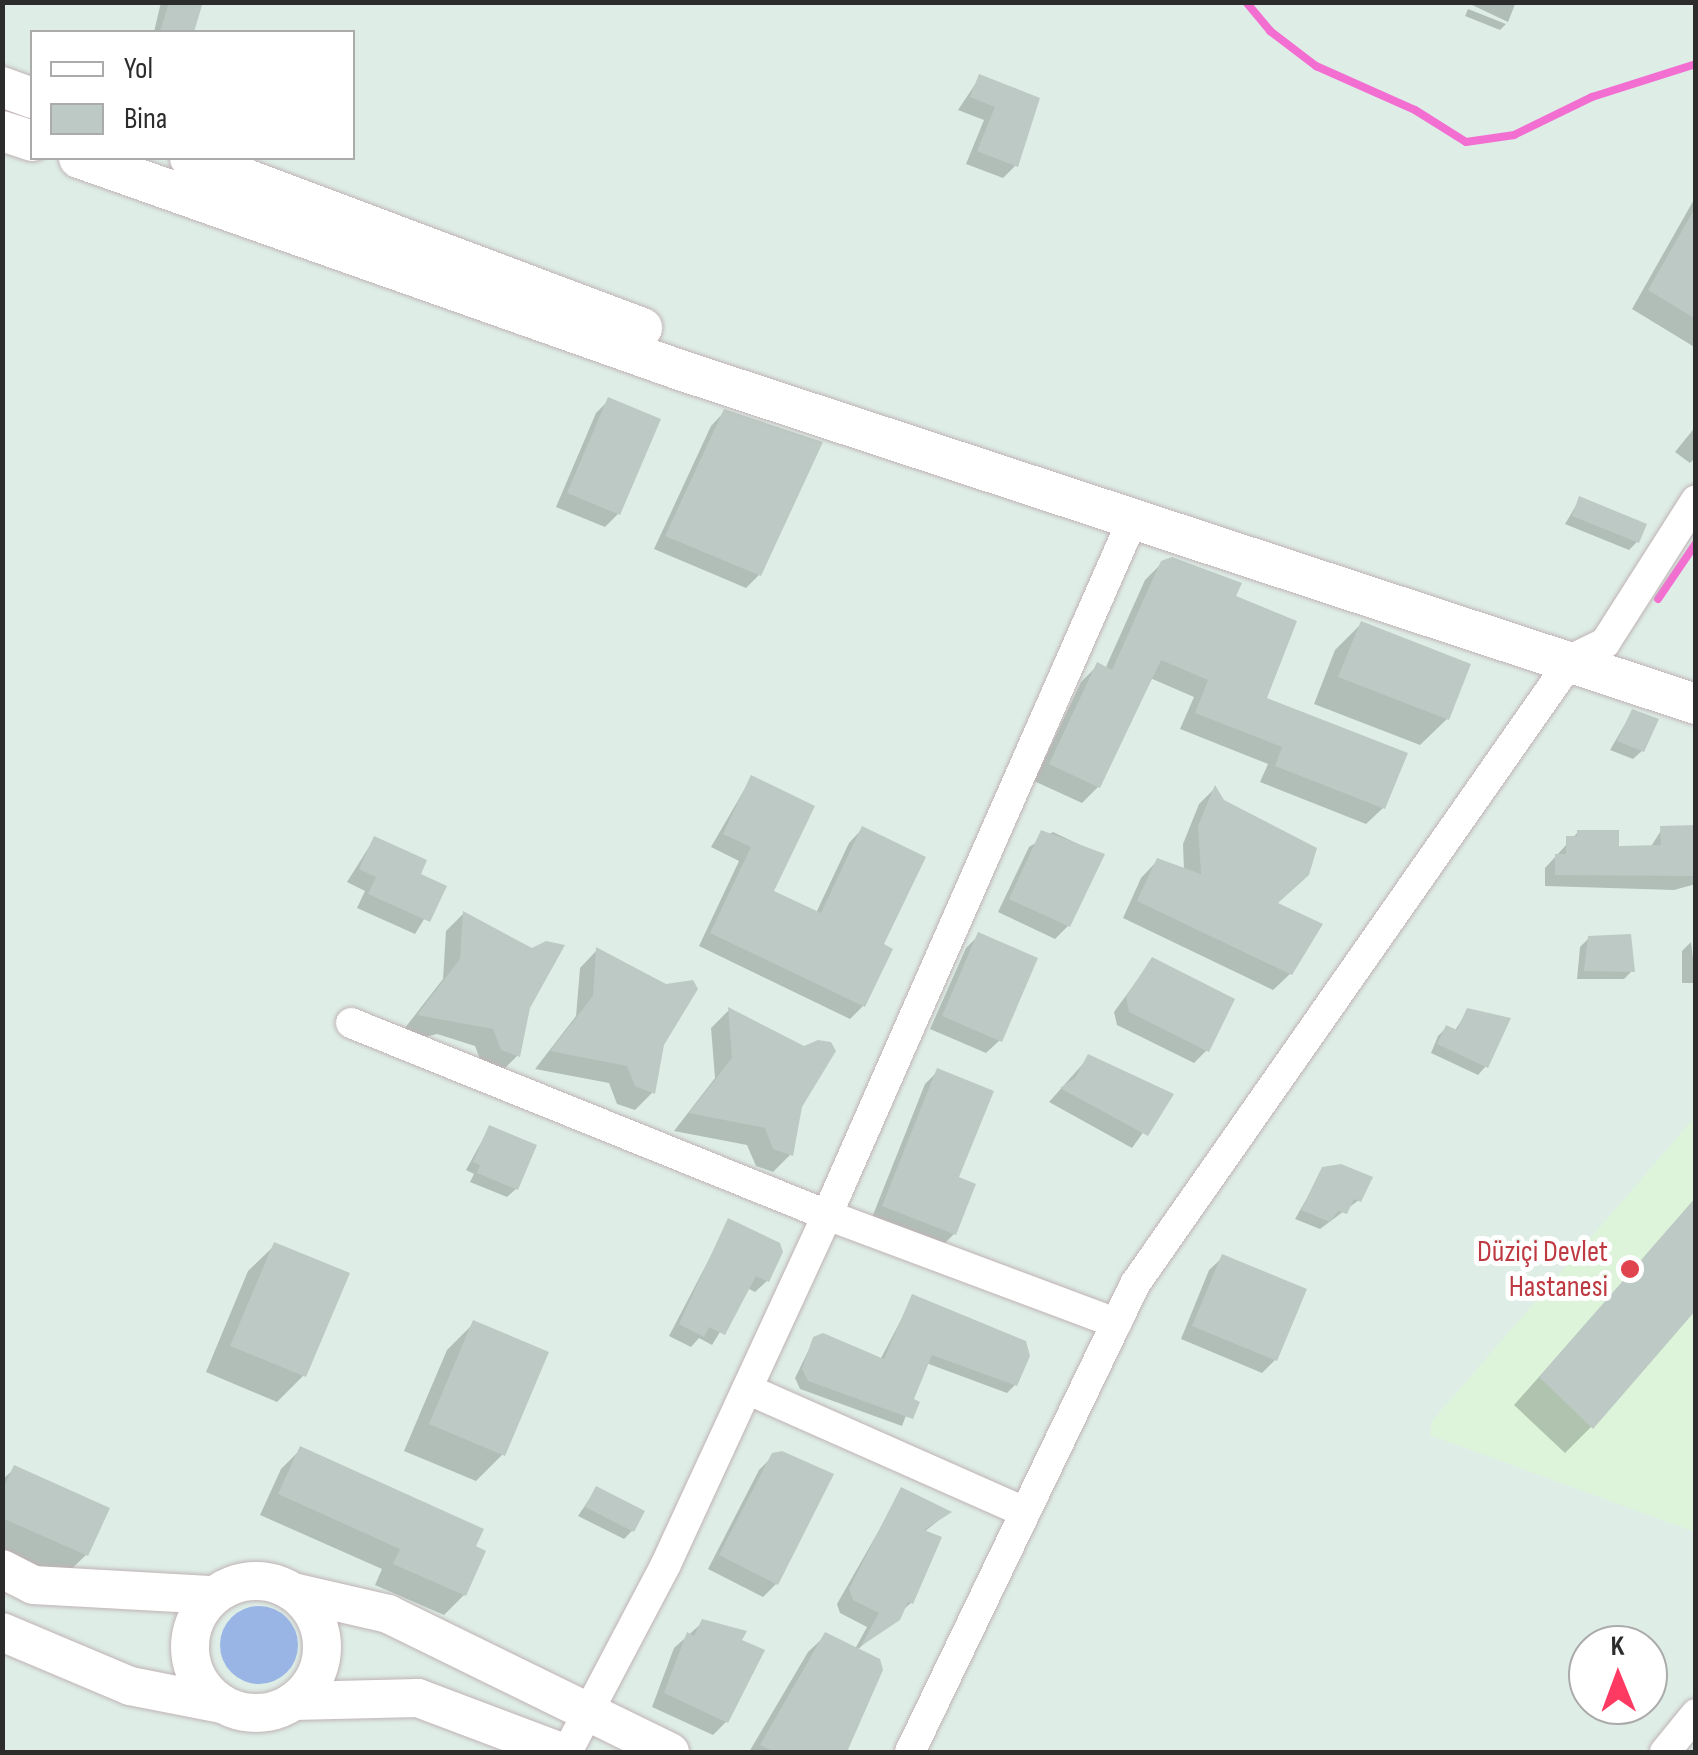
<!DOCTYPE html>
<meta charset="utf-8">
<style>
body{margin:0}
#map{position:relative;width:1698px;height:1755px;overflow:hidden;background:#deeee7;font-family:"Sofia Sans Condensed",sans-serif}
div>[style]{position:absolute}
[style*='--x']{left:calc(var(--x)*1px);top:calc(var(--y)*1px);width:calc(var(--w)*1px);rotate:calc(var(--a)*1deg)}
.medical>*{inset:0;background:#ddf4db}
.green>*{inset:0;background:#99b5e5}
.round{border-radius:50%}
.shadow>*{inset:0;background:#0003}
.stream>*{height:8px;margin:-4px;padding:0 4px;transform-origin:4px;border-radius:4px;background:#f26fd1}
.building>*{inset:0;background:#bdc9c4}
.roads{filter:drop-shadow(0 0 2px #c0b2b5) drop-shadow(0 0 2px #c0b2b5)}
.minor>*{height:30px;margin:-15px;padding:0 15px;transform-origin:15px;border-radius:15px;background:#fff}
.tertiary>*{height:38px;margin:-19px;padding:0 19px;transform-origin:19px;border-radius:19px;background:#fff}
.tertiary>.ring{margin:-19px;padding:0;box-sizing:content-box;background:none;border:38px solid #fff;border-radius:50%}
.secondary>*{height:40px;margin:-20px;padding:0 20px;transform-origin:20px;border-radius:20px;background:#fff}
.dots>*{width:28px;height:28px;translate:-50% -50%;box-sizing:border-box;border:5px solid #fff;border-radius:50%}
span{translate:-50% -50%;white-space:nowrap;text-align:center;line-height:1.15;-webkit-text-stroke:10px #fff;paint-order:stroke}
.health-label{font-size:30px;color:#be3a42}
.right{translate:-100% -50%;text-align:right}
.frame{position:absolute;inset:0;border:5px solid #2c2c2c;pointer-events:none}
.legend{position:absolute;left:30px;top:30px;width:325px;height:130px;box-sizing:border-box;background:#fff;border:2px solid #ababab;margin:0;padding:12px 18px;list-style:none;font-size:30px;color:#2c2c2c}
.legend li{display:flex;align-items:center;gap:20px;height:50px}
.legend b{width:50px;border:2px solid #ababab}
.north{position:absolute;left:1568px;top:1625px;width:100px;height:100px;box-sizing:border-box;background:#fff;border:2px solid #ababab;border-radius:50%;rotate:359deg;font-size:28px;font-weight:700;line-height:40px;text-align:center;color:#2c2c2c}
.north::after{content:'';display:block;margin:auto;width:35px;height:45px;background:#fe3a62;clip-path:polygon(50% 0,100% 100%,50% 72%,0 100%)}
</style>
<div id="map">
<div class="medical">
<i style="clip-path:polygon(1695px 1117px,1695px 1532px,1430px 1435px,1432px 1421px)"></i>
</div>
<div class="green">
<i class="round" style="left:220px;top:1606px;width:78px;height:78px"></i>
</div>
<div class="shadow">
<i style="clip-path:polygon(161px 2px,200px 2px,191px 32px,154px 32px)"></i>
<i style="clip-path:polygon(1516px 2px,1508px 22px,1470px 4px,1470px 2px)"></i>
<i style="clip-path:polygon(1468px 9px,1506px 24px,1500px 30px,1465px 16px)"></i>
<i style="clip-path:polygon(980px 77px,1037px 100px,1016px 165px,1003px 178px,966px 164px,984px 120px,958px 110px)"></i>
<i style="clip-path:polygon(1696px 196px,1696px 348px,1632px 309px)"></i>
<i style="clip-path:polygon(609px 400px,618px 514px,605px 527px,556px 507px,596px 413px)"></i>
<i style="clip-path:polygon(724px 412px,759px 575px,746px 588px,654px 549px,711px 426px)"></i>
<i style="clip-path:polygon(1696px 426px,1696px 457px,1690px 463px,1675px 452px)"></i>
<i style="clip-path:polygon(1580px 499px,1637px 542px,1629px 550px,1565px 524px)"></i>
<i style="clip-path:polygon(1162px 563px,1232px 598px,1264px 699px,1383px 808px,1366px 824px,1260px 782px,1268px 764px,1180px 729px,1194px 697px,1150px 678px,1098px 787px,1082px 803px,1034px 781px,1081px 682px,1098px 665px,1105px 669px,1145px 580px)"></i>
<i style="clip-path:polygon(1361px 624px,1447px 719px,1420px 745px,1314px 704px,1335px 650px)"></i>
<i style="clip-path:polygon(1632px 712px,1642px 751px,1633px 759px,1610px 750px)"></i>
<i style="clip-path:polygon(751px 778px,771px 892px,816px 913px,849px 843px,862px 829px,881px 946px,863px 1006px,850px 1019px,699px 946px,739px 861px,711px 847px)"></i>
<i style="clip-path:polygon(1214px 789px,1275px 904px,1290px 974px,1273px 990px,1123px 918px,1141px 878px,1157px 861px,1184px 871px,1183px 844px,1199px 804px)"></i>
<i style="clip-path:polygon(1696px 828px,1696px 884px,1674px 890px,1545px 886px,1545px 868px,1578px 832px,1617px 848px,1650px 848px,1662px 829px)"></i>
<i style="clip-path:polygon(1053px 832px,1101px 855px,1068px 926px,1055px 939px,998px 912px,1029px 847px)"></i>
<i style="clip-path:polygon(374px 839px,417px 875px,444px 887px,415px 934px,357px 908px,365px 891px,347px 882px)"></i>
<i style="clip-path:polygon(463px 914px,528px 1008px,517px 1056px,500px 1073px,483px 1067px,475px 1046px,437px 1034px,421px 1038px,401px 1033px,443px 979px,446px 931px)"></i>
<i style="clip-path:polygon(979px 935px,1000px 1040px,986px 1053px,930px 1029px,966px 948px)"></i>
<i style="clip-path:polygon(1589px 938px,1632px 971px,1624px 979px,1577px 979px,1580px 947px)"></i>
<i style="clip-path:polygon(1691px 942px,1696px 983px,1682px 983px,1682px 951px)"></i>
<i style="clip-path:polygon(597px 950px,661px 1044px,652px 1093px,635px 1110px,617px 1104px,609px 1083px,535px 1069px,576px 1016px,580px 968px)"></i>
<i style="clip-path:polygon(1152px 960px,1207px 1050px,1194px 1063px,1117px 1025px,1114px 1012px)"></i>
<i style="clip-path:polygon(729px 1010px,800px 1106px,790px 1155px,773px 1172px,756px 1166px,747px 1145px,674px 1131px,715px 1078px,711px 1028px)"></i>
<i style="clip-path:polygon(1468px 1010px,1486px 1066px,1478px 1075px,1431px 1053px,1438px 1036px,1446px 1028px,1454px 1032px)"></i>
<i style="clip-path:polygon(1089px 1057px,1170px 1095px,1132px 1148px,1049px 1102px)"></i>
<i style="clip-path:polygon(938px 1071px,954px 1234px,941px 1247px,871px 1220px,925px 1084px)"></i>
<i style="clip-path:polygon(489px 1128px,516px 1189px,507px 1197px,470px 1182px,474px 1174px,466px 1170px)"></i>
<i style="clip-path:polygon(1323px 1170px,1359px 1200px,1320px 1229px,1295px 1219px)"></i>
<i style="clip-path:polygon(1689px 1208px,1591px 1427px,1565px 1453px,1514px 1405px)"></i>
<i style="clip-path:polygon(729px 1221px,767px 1281px,755px 1292px,747px 1288px,712px 1345px,699px 1338px,691px 1347px,669px 1336px)"></i>
<i style="clip-path:polygon(275px 1245px,304px 1375px,277px 1402px,206px 1372px,248px 1271px)"></i>
<i style="clip-path:polygon(1223px 1257px,1275px 1360px,1262px 1373px,1181px 1339px,1209px 1270px)"></i>
<i style="clip-path:polygon(913px 1297px,1015px 1385px,1007px 1393px,926px 1363px,902px 1426px,800px 1389px,795px 1378px,814px 1339px,880px 1360px)"></i>
<i style="clip-path:polygon(474px 1323px,503px 1454px,476px 1481px,404px 1451px,447px 1350px)"></i>
<i style="clip-path:polygon(301px 1449px,473px 1548px,464px 1595px,444px 1615px,375px 1585px,382px 1569px,260px 1515px,281px 1469px)"></i>
<i style="clip-path:polygon(773px 1456px,776px 1584px,763px 1597px,708px 1569px,759px 1470px)"></i>
<i style="clip-path:polygon(15px 1468px,86px 1555px,59px 1581px,2px 1556px,2px 1480px)"></i>
<i style="clip-path:polygon(596px 1489px,632px 1531px,624px 1539px,578px 1516px)"></i>
<i style="clip-path:polygon(902px 1490px,948px 1513px,924px 1532px,911px 1603px,857px 1650px,880px 1670px,844px 1752px,749px 1752px,808px 1652px,826px 1635px,855px 1649px,867px 1627px,840px 1613px,837px 1604px)"></i>
<i style="clip-path:polygon(703px 1622px,743px 1633px,726px 1722px,713px 1735px,652px 1707px,674px 1648px)"></i>
</div>
<div class="stream">
<i style="--x:1246;--y:2;--w:38;--a:50"></i>
<i style="--x:1270;--y:31;--w:58;--a:37.3"></i>
<i style="--x:1316;--y:66;--w:108;--a:24"></i>
<i style="--x:1415;--y:110;--w:60;--a:32.1"></i>
<i style="--x:1466;--y:142;--w:49;--a:-8.3"></i>
<i style="--x:1514;--y:135;--w:87;--a:-26"></i>
<i style="--x:1592;--y:97;--w:109;--a:-17.6"></i>
<i style="--x:1658;--y:599;--w:68;--a:-55.8"></i>
</div>
<div class="building">
<i style="clip-path:polygon(169px 2px,203px 2px,194px 32px,160px 32px)"></i>
<i style="clip-path:polygon(979px 74px,1040px 98px,1018px 167px,977px 151px,995px 107px,970px 97px)"></i>
<i style="clip-path:polygon(1696px 206px,1696px 319px,1648px 290px)"></i>
<i style="clip-path:polygon(608px 397px,661px 419px,620px 515px,567px 493px)"></i>
<i style="clip-path:polygon(724px 409px,823px 442px,761px 576px,665px 536px)"></i>
<i style="clip-path:polygon(1579px 496px,1647px 524px,1639px 543px,1572px 516px)"></i>
<i style="clip-path:polygon(1172px 557px,1242px 583px,1236px 596px,1297px 621px,1267px 698px,1408px 753px,1385px 809px,1275px 766px,1282px 747px,1195px 713px,1208px 680px,1161px 660px,1100px 788px,1049px 764px,1097px 662px,1112px 670px,1161px 561px)"></i>
<i style="clip-path:polygon(1361px 621px,1471px 664px,1449px 720px,1338px 677px)"></i>
<i style="clip-path:polygon(1632px 709px,1659px 719px,1644px 752px,1617px 741px)"></i>
<i style="clip-path:polygon(751px 775px,815px 806px,774px 891px,821px 913px,862px 826px,926px 857px,884px 944px,893px 949px,865px 1007px,710px 933px,751px 847px,723px 834px)"></i>
<i style="clip-path:polygon(1215px 785px,1224px 800px,1317px 848px,1309px 875px,1278px 903px,1323px 924px,1292px 975px,1137px 901px,1157px 858px,1201px 874px,1198px 826px)"></i>
<i style="clip-path:polygon(1696px 825px,1696px 876px,1555px 875px,1555px 854px,1566px 854px,1566px 836px,1577px 836px,1577px 830px,1619px 830px,1619px 846px,1661px 845px,1660px 826px)"></i>
<i style="clip-path:polygon(1041px 830px,1105px 854px,1070px 927px,1009px 899px)"></i>
<i style="clip-path:polygon(374px 836px,427px 860px,421px 874px,447px 886px,430px 922px,368px 894px,376px 877px,359px 869px)"></i>
<i style="clip-path:polygon(463px 911px,532px 948px,546px 941px,565px 945px,530px 1008px,520px 1057px,501px 1050px,493px 1029px,417px 1015px,460px 959px)"></i>
<i style="clip-path:polygon(978px 932px,1038px 958px,1002px 1042px,942px 1016px)"></i>
<i style="clip-path:polygon(1631px 934px,1635px 972px,1584px 971px,1588px 936px)"></i>
<i style="clip-path:polygon(596px 947px,666px 984px,693px 980px,698px 989px,664px 1045px,655px 1094px,635px 1086px,627px 1066px,550px 1051px,593px 996px)"></i>
<i style="clip-path:polygon(1152px 957px,1235px 999px,1209px 1052px,1129px 1012px,1126px 997px)"></i>
<i style="clip-path:polygon(728px 1007px,804px 1046px,818px 1040px,831px 1042px,836px 1051px,802px 1107px,793px 1156px,773px 1149px,765px 1128px,689px 1113px,732px 1058px)"></i>
<i style="clip-path:polygon(1467px 1008px,1511px 1018px,1488px 1068px,1437px 1044px,1446px 1025px,1457px 1030px)"></i>
<i style="clip-path:polygon(1088px 1054px,1174px 1094px,1148px 1136px,1060px 1088px,1075px 1078px)"></i>
<i style="clip-path:polygon(937px 1068px,994px 1091px,959px 1177px,976px 1184px,956px 1235px,882px 1206px)"></i>
<i style="clip-path:polygon(489px 1125px,537px 1145px,518px 1190px,477px 1173px,480px 1165px,473px 1162px)"></i>
<i style="clip-path:polygon(1341px 1164px,1373px 1177px,1361px 1202px,1354px 1199px,1347px 1214px,1338px 1211px,1330px 1222px,1301px 1210px,1322px 1167px)"></i>
<i style="clip-path:polygon(1696px 1197px,1696px 1310px,1593px 1429px,1539px 1377px)"></i>
<i style="clip-path:polygon(728px 1218px,780px 1243px,783px 1252px,769px 1282px,756px 1276px,725px 1335px,709px 1327px,704px 1337px,679px 1324px)"></i>
<i style="clip-path:polygon(274px 1242px,350px 1273px,306px 1377px,230px 1346px)"></i>
<i style="clip-path:polygon(1222px 1254px,1307px 1289px,1277px 1361px,1192px 1326px)"></i>
<i style="clip-path:polygon(912px 1294px,1026px 1341px,1030px 1356px,1017px 1386px,932px 1355px,914px 1399px,920px 1402px,913px 1419px,808px 1381px,802px 1369px,813px 1337px,823px 1333px,884px 1359px)"></i>
<i style="clip-path:polygon(473px 1320px,549px 1352px,505px 1456px,429px 1424px)"></i>
<i style="clip-path:polygon(300px 1446px,484px 1529px,476px 1546px,486px 1551px,466px 1596px,393px 1564px,400px 1549px,278px 1494px)"></i>
<i style="clip-path:polygon(782px 1451px,834px 1474px,778px 1585px,719px 1555px,772px 1453px)"></i>
<i style="clip-path:polygon(14px 1465px,110px 1508px,88px 1556px,2px 1518px,2px 1491px)"></i>
<i style="clip-path:polygon(596px 1486px,645px 1511px,634px 1532px,585px 1507px)"></i>
<i style="clip-path:polygon(901px 1487px,952px 1512px,924px 1530px,942px 1537px,913px 1604px,908px 1602px,900px 1620px,861px 1646px,879px 1613px,853px 1600px,849px 1589px)"></i>
<i style="clip-path:polygon(702px 1619px,747px 1631px,742px 1640px,765px 1650px,728px 1723px,664px 1693px,687px 1632px,694px 1636px)"></i>
<i style="clip-path:polygon(825px 1632px,880px 1659px,883px 1670px,847px 1752px,775px 1752px,760px 1745px)"></i>
</div>
<div class="roads">
<div class="minor">
<i style="--x:351;--y:1023;--w:513;--a:21.97"></i>
<i style="--x:827;--y:1215;--w:309;--a:20.5"></i>
<i style="--x:747;--y:1389;--w:304;--a:23.9"></i>
<i style="--x:567;--y:1752;--w:212;--a:-62.2"></i>
<i style="--x:666;--y:1564;--w:384;--a:-65.2"></i>
<i style="--x:827;--y:1215;--w:760;--a:-66.27"></i>
<i style="--x:910;--y:1752;--w:519;--a:-64.32"></i>
<i style="--x:1135;--y:1284;--w:763;--a:-55.04"></i>
<i style="--x:1572;--y:659;--w:37;--a:-26"></i>
<i style="--x:1605;--y:643;--w:169;--a:-57.5"></i>
<i style="--x:1665;--y:1752;--w:49;--a:-50.8"></i>
</div>
<div class="tertiary">
<i style="--x:2;--y:1569;--w:35;--a:27"></i>
<i style="--x:33;--y:1585;--w:181;--a:3.2"></i>
<i class="ring" style="left:190px;top:1581px;width:94px;height:94px"></i>
<i style="--x:293;--y:1592;--w:98;--a:13"></i>
<i style="--x:388;--y:1614;--w:314;--a:26.1"></i>
<i style="--x:2;--y:1632;--w:139;--a:22.9"></i>
<i style="--x:130;--y:1686;--w:94;--a:11.1"></i>
<i style="--x:294;--y:1701;--w:124;--a:-1.4"></i>
<i style="--x:418;--y:1698;--w:153;--a:20.7"></i>
</div>
<div class="secondary">
<i style="--x:2;--y:87;--w:32;--a:20"></i>
<i style="--x:2;--y:131;--w:32;--a:18"></i>
<i style="--x:79;--y:158;--w:640;--a:19.43"></i>
<i style="--x:683;--y:371;--w:1066;--a:18.2"></i>
<i style="--x:190;--y:158;--w:483;--a:20.6"></i>
</div>
</div>
<div class="dots">
<i style="left:1630px;top:1269px;background:#e0444e"></i>
</div>
<div class="health-label">
<span class="right" style="left:1608px;top:1269px">Düziçi Devlet<br>Hastanesi</span>
</div>
<div class="frame"></div>
<ul class="legend">
<li><b style="height:12px;background:#fff"></b>Yol</li>
<li><b style="height:28px;background:#bdc9c4"></b>Bina</li>
</ul>
<div class="north">K</div>
</div>
